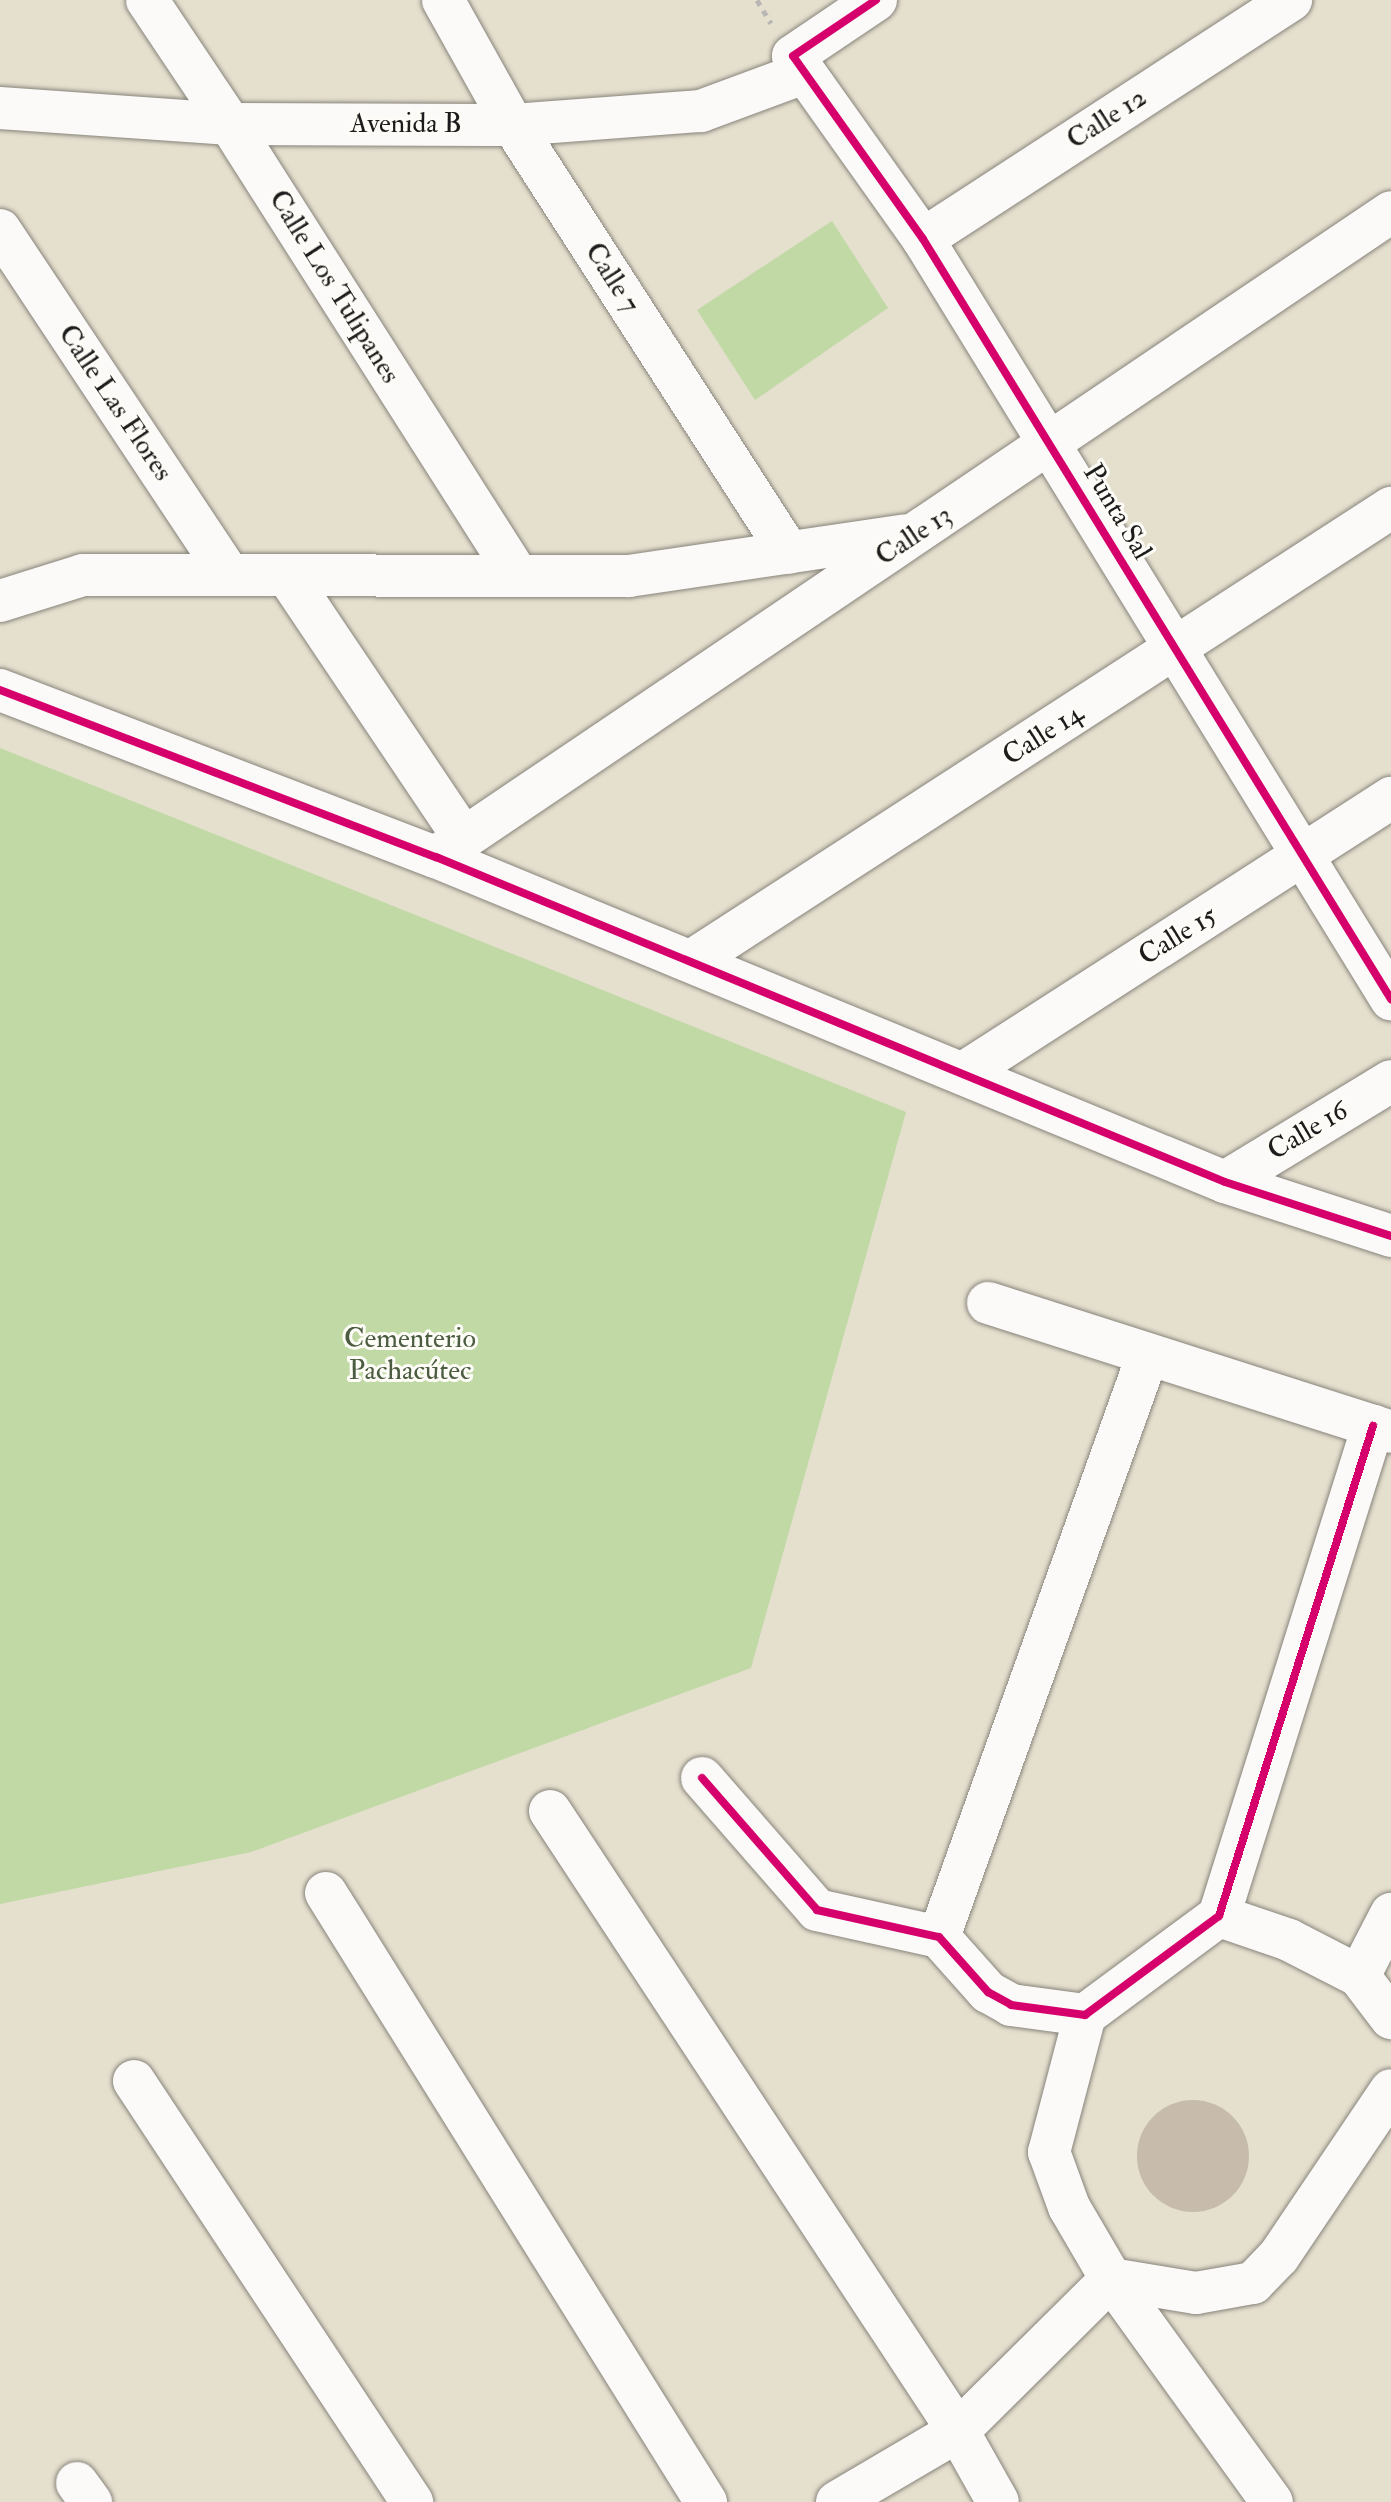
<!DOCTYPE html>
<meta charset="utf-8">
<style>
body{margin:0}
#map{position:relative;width:1391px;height:2502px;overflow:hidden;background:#e5dfce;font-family:"IM FELL Double Pica",serif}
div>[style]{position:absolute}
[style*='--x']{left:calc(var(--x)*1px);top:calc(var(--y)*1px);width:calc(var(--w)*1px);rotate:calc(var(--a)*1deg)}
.green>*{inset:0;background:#c0d9a5}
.building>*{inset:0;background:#c7bcac}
.round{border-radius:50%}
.path>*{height:5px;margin-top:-2.5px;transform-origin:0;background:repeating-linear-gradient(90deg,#b8b7b4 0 6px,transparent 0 12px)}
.roads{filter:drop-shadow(0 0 2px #87847b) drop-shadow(0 0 2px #87847b)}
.street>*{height:42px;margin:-21px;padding:0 21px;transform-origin:21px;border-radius:21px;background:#fbfaf8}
.cycleway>*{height:8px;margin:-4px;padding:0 4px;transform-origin:4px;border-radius:4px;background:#d6006c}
span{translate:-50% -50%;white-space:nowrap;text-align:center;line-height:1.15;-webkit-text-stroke:6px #fdfcf7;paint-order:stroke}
.street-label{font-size:28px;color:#1c1c1c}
.park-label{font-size:28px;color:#4b5c40}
</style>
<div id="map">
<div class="green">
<i style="clip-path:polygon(832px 221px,888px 308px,755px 400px,697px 310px)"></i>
<i style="clip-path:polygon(0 748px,906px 1112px,751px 1668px,251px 1852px,0 1904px)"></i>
</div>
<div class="building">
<i class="round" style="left:1137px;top:2100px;width:112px;height:112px"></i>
</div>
<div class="path">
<i style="--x:757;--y:0;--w:27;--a:59"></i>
</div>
<div class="roads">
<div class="street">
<i style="--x:147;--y:0;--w:149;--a:56.2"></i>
<i style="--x:230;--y:124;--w:536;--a:57.5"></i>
<i style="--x:443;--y:0;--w:143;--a:60.8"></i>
<i style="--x:513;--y:125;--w:509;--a:57.18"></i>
<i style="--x:876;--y:0;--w:100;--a:146"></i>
<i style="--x:793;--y:56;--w:224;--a:54.6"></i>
<i style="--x:923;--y:239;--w:893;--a:58.38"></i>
<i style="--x:0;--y:108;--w:231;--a:4"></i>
<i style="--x:230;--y:124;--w:283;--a:0.2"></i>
<i style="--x:513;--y:125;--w:189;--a:-4.3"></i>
<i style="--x:701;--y:111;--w:110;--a:-20.3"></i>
<i style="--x:0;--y:230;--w:414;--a:56.4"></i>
<i style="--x:923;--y:239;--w:439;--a:-33"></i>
<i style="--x:287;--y:575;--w:317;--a:56.1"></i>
<i style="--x:0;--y:601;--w:87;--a:-17.4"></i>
<i style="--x:83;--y:575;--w:546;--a:0.1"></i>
<i style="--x:629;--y:576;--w:279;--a:-8.4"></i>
<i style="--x:0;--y:690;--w:467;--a:21"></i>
<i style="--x:436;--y:857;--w:853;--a:22.39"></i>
<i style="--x:1225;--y:1182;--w:175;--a:18"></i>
<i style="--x:436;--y:857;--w:1152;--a:-34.03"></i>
<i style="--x:693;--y:960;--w:832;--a:-32.93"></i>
<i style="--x:965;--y:1072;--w:507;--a:-32.75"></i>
<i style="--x:1225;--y:1182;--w:194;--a:-31.3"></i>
<i style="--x:988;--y:1303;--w:423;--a:17.7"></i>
<i style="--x:702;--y:1778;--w:175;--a:48.9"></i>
<i style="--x:817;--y:1910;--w:125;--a:12.5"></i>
<i style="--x:939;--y:1937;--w:74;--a:48.3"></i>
<i style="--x:988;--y:1992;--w:26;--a:29"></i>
<i style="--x:1011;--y:2005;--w:75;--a:7.7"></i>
<i style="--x:1085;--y:2015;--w:167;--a:-36.5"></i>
<i style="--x:1219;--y:1916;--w:514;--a:-72.55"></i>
<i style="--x:550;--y:1811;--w:742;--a:56.65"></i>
<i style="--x:958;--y:2431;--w:81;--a:60.6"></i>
<i style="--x:326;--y:1893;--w:718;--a:58.04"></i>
<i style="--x:1219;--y:1916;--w:74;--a:18.9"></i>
<i style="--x:1289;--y:1940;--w:79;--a:27.2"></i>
<i style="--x:1359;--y:1976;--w:53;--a:52.7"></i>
<i style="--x:939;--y:1937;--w:619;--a:-70.28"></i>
<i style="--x:1359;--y:1976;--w:70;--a:-62.7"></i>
<i style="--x:1085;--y:2015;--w:142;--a:104.7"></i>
<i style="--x:1049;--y:2152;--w:59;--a:70"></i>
<i style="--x:1069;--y:2207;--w:83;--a:59.7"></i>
<i style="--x:1111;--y:2279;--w:275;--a:54.2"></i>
<i style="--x:134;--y:2081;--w:505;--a:56.56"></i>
<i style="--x:77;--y:2483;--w:24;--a:54"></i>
<i style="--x:837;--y:2502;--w:140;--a:-30.4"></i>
<i style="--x:958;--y:2431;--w:216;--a:-44.8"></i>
<i style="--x:1111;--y:2279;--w:86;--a:9.4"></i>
<i style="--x:1196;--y:2293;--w:58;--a:-10"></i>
<i style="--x:1253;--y:2283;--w:37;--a:-46"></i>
<i style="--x:1279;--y:2256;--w:200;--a:-56"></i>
</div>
</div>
<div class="cycleway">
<i style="--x:876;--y:0;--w:100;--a:146"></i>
<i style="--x:793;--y:56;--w:224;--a:54.6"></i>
<i style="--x:923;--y:239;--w:893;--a:58.38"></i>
<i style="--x:0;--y:690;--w:467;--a:21"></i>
<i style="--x:436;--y:857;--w:853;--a:22.39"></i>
<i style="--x:1225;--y:1182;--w:175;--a:18"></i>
<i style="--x:702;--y:1778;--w:175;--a:48.9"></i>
<i style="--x:817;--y:1910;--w:125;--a:12.5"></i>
<i style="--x:939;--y:1937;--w:74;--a:48.3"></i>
<i style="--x:988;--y:1992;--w:26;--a:29"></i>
<i style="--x:1011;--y:2005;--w:75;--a:7.7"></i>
<i style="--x:1085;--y:2015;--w:167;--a:-36.5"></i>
<i style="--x:1219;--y:1916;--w:514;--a:-72.55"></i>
</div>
<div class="street-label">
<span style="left:1107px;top:119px;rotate:-33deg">Calle 12</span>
<span style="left:406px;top:124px">Avenida B</span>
<span style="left:612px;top:278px;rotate:57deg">Calle 7</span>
<span style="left:334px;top:287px;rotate:58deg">Calle Los Tulipanes</span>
<span style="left:115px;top:403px;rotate:56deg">Calle Las Flores</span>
<span style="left:1117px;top:512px;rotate:59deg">Punta Sal</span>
<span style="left:914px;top:536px;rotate:-34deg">Calle 13</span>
<span style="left:1043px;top:735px;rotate:-33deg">Calle 14</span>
<span style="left:1178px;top:936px;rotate:-32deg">Calle 15</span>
<span style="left:1308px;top:1131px;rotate:-31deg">Calle 16</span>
</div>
<div class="park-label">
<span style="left:410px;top:1355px">Cementerio<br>Pachacútec</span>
</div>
</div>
